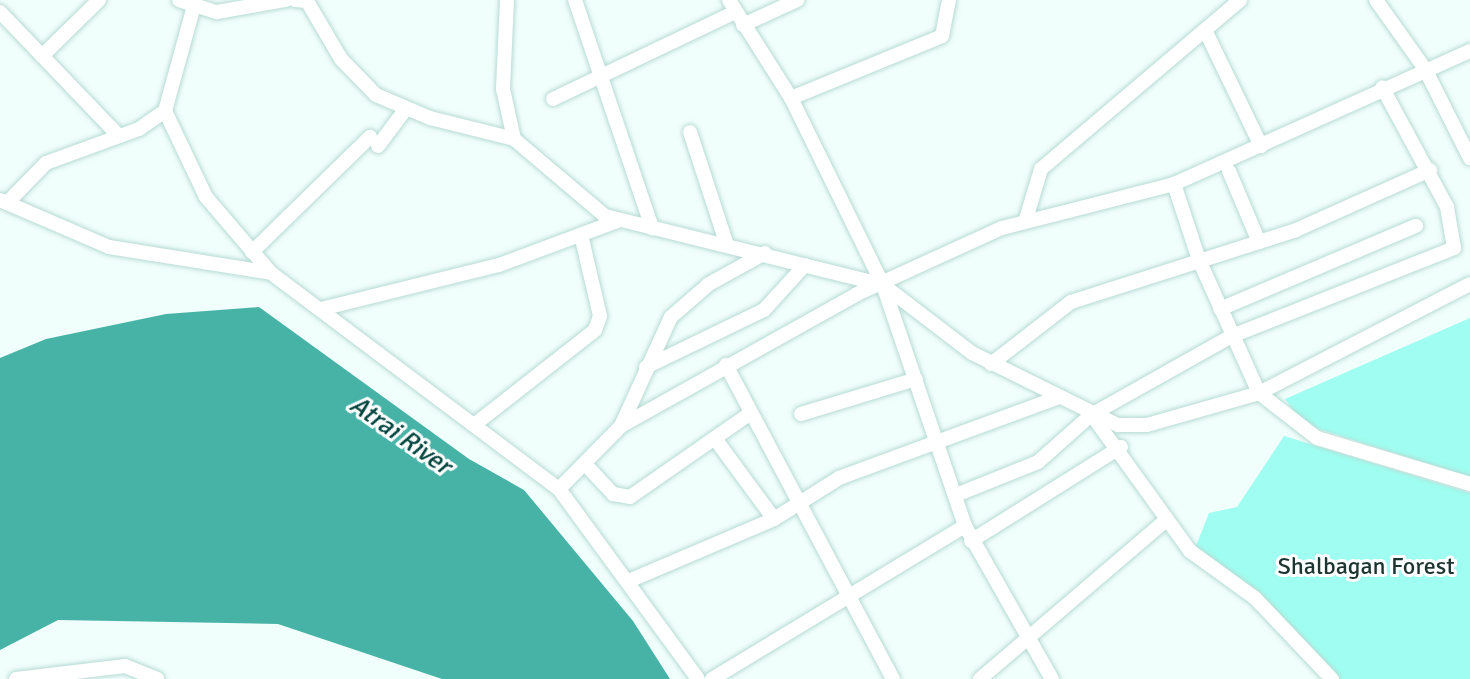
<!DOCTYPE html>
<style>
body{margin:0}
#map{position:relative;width:1470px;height:679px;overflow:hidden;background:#f0fefc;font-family:Signika,sans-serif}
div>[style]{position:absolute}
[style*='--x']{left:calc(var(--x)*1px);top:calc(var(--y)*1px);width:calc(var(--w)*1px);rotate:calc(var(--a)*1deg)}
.green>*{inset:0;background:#9ffef1}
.water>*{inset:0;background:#47b3a7}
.roads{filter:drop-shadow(0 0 2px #b7dad4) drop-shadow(0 0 2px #b7dad4)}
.minor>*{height:14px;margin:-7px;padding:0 7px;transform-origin:7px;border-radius:7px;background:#fff}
span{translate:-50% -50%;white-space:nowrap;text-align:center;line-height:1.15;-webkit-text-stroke:6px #fff;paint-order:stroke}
.park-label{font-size:24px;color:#1d3531}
.water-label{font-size:26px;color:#00443e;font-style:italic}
</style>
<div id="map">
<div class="green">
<i style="clip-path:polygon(1470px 318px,1470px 477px,1303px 424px,1285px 399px)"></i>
<i style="clip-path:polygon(1284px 436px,1470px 493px,1470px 679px,1338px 679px,1196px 546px,1209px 513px,1237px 507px)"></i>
</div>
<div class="water">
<i style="clip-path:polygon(259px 307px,469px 459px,524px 490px,633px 621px,670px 679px,442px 679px,278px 624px,58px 620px,0 650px,0 358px,46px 339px,166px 314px)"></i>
</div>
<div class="roads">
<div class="minor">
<i style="--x:179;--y:0;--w:40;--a:18"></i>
<i style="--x:217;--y:12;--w:70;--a:-9.9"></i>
<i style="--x:295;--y:0;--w:12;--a:5"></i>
<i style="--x:307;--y:1;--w:67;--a:59.6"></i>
<i style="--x:341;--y:59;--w:50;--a:45.8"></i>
<i style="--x:376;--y:95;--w:59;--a:23.1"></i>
<i style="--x:430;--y:118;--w:87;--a:14"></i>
<i style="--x:514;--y:139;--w:119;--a:40.2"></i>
<i style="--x:605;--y:216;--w:286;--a:13.9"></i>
<i style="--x:883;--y:285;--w:112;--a:37.4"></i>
<i style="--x:972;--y:353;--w:163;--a:26.3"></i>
<i style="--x:1118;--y:425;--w:29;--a:0"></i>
<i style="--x:1147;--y:425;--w:116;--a:-15.9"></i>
<i style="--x:1259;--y:393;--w:237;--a:-27.3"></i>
<i style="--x:507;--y:0;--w:89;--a:92.6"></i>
<i style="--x:503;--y:89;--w:51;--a:77.6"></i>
<i style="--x:575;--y:0;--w:241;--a:71.3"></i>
<i style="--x:729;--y:0;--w:116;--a:57.7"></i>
<i style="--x:791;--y:98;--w:208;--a:63.8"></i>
<i style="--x:883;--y:285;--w:255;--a:71.2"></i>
<i style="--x:965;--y:526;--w:176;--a:60.4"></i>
<i style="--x:1376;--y:0;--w:85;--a:54.6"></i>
<i style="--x:1425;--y:69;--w:100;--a:63.2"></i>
<i style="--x:0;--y:12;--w:172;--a:46.2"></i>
<i style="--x:743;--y:25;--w:60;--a:-24.8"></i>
<i style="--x:1205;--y:30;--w:129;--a:64.2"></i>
<i style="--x:42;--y:56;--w:80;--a:-44.5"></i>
<i style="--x:791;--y:98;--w:163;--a:-22.3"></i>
<i style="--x:942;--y:36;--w:37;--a:-79"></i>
<i style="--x:553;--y:99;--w:202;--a:-25.5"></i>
<i style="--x:165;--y:111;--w:95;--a:64.5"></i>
<i style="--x:206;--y:197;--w:99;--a:49.5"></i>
<i style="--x:690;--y:132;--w:119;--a:71.9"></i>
<i style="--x:378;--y:146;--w:45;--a:-53.1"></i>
<i style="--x:1229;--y:171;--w:77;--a:67.1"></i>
<i style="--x:1174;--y:184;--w:80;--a:71.8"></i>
<i style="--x:1199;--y:260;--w:146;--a:65.7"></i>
<i style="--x:1259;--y:393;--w:73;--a:37.8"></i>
<i style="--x:1317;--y:438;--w:160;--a:16.7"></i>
<i style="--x:0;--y:200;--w:119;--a:23.3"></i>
<i style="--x:109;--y:247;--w:164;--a:9.1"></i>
<i style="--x:271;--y:273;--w:360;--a:36.9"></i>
<i style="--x:559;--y:489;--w:235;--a:53.8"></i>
<i style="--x:7;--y:203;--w:56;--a:-45.7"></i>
<i style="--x:46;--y:163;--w:99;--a:-20.1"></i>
<i style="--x:139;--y:129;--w:32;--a:-35"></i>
<i style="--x:165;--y:111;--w:106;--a:-74.6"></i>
<i style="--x:1026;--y:219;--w:52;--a:-73.3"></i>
<i style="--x:1041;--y:169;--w:261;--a:-40.3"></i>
<i style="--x:252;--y:252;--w:165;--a:-44.3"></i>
<i style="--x:321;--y:309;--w:183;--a:-13.9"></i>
<i style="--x:499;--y:265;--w:126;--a:-20.4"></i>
<i style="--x:1220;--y:309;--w:213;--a:-23"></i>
<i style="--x:991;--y:364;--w:101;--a:-37.8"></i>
<i style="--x:1071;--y:302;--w:236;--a:-17.7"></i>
<i style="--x:1296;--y:230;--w:147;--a:-24.1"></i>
<i style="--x:726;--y:365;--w:356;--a:62"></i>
<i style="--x:646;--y:367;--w:131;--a:-25.8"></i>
<i style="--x:764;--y:310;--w:61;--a:-47.7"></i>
<i style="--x:801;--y:414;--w:120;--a:-16.9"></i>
<i style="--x:1094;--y:418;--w:164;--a:54.2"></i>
<i style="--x:1190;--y:551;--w:80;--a:35.9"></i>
<i style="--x:1255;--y:598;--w:112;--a:46.5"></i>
<i style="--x:474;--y:425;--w:154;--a:-38.1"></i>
<i style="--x:595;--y:330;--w:15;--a:-70"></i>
<i style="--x:600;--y:316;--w:79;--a:-103.2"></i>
<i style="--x:621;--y:426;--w:270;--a:-29.2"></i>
<i style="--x:857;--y:294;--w:159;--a:-24.5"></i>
<i style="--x:1002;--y:228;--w:178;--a:-14.3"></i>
<i style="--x:1174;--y:184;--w:325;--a:-24.2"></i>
<i style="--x:716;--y:440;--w:98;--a:53.7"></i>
<i style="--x:586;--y:465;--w:40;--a:47"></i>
<i style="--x:613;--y:494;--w:17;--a:10"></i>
<i style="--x:630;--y:497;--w:144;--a:-34.8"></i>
<i style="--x:559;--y:489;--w:88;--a:-45.5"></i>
<i style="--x:621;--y:426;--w:120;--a:-65.4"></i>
<i style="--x:671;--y:317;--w:50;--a:-41"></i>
<i style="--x:709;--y:284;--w:64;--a:-29"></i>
<i style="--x:956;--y:495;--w:88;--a:-21.9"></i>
<i style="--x:1038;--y:462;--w:71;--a:-41.6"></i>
<i style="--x:1091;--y:415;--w:162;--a:-29.3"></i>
<i style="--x:1232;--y:336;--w:239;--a:-21.6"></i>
<i style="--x:1454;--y:248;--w:42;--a:-99.7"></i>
<i style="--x:1447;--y:207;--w:136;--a:-118.4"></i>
<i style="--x:971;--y:541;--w:177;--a:-32.1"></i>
<i style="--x:631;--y:580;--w:155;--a:-23.1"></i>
<i style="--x:774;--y:519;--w:77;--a:-32.2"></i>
<i style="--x:839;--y:478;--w:231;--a:-20.2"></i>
<i style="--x:16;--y:679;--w:110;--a:-6.8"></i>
<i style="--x:125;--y:666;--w:35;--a:22"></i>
<i style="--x:712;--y:679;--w:296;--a:-31.2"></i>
<i style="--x:980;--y:679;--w:245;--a:-40.5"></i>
</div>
</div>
<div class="park-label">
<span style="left:1366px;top:567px">Shalbagan Forest</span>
</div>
<div class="water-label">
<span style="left:400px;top:436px;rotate:35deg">Atrai River</span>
</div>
</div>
